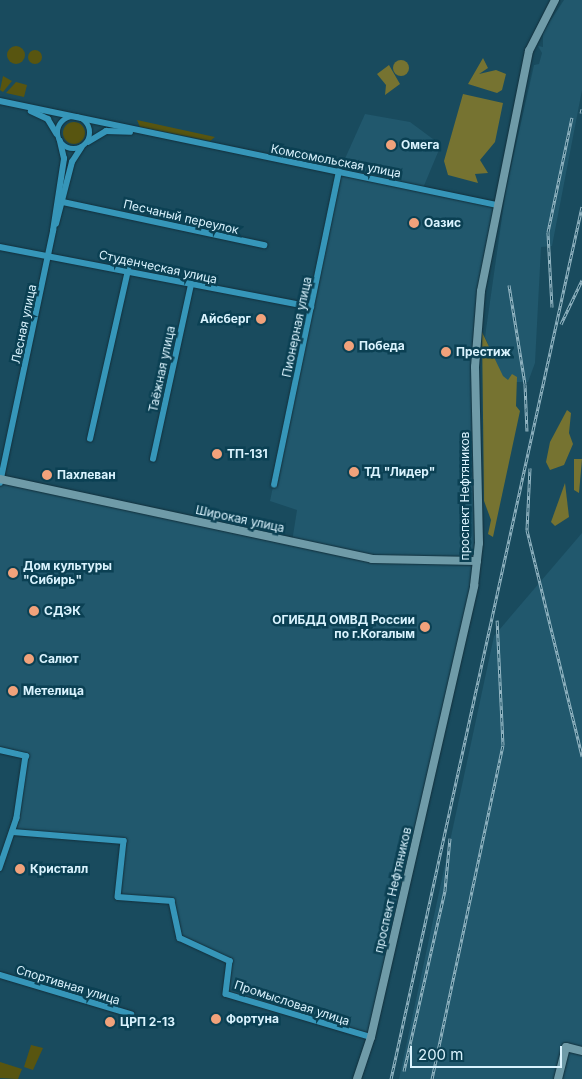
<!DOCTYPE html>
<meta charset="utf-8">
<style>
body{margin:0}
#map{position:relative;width:582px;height:1079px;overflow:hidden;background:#194b5e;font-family:Inter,sans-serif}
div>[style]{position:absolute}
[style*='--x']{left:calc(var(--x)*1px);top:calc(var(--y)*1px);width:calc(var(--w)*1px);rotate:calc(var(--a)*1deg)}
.built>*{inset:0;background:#21586d}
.green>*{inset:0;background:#585510}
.round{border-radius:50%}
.forest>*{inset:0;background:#767331}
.roads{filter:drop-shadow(0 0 1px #122f3b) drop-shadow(0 0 1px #122f3b)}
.street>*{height:5.5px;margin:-2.75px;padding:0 2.75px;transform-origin:2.75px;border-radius:2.75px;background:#3696b9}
.street>.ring{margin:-2.75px;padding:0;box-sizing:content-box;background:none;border:5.5px solid #3696b9;border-radius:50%}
.secondary>*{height:8px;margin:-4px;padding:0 4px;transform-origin:4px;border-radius:4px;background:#6f9ba8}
.rail>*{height:3px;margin-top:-1.5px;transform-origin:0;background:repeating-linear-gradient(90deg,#0b4053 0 4px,#95b7c4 0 8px);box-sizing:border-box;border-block:1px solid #95b7c4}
.dots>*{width:14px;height:14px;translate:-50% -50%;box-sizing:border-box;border:2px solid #0b4053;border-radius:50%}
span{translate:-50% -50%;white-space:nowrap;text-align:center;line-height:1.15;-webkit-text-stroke:5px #0b4053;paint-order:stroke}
.poi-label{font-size:12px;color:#daf3fe;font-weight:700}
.left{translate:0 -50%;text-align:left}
.right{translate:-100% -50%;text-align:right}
.street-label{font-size:12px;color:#daf3fe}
.scale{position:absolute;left:410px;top:1046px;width:152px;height:22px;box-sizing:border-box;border:2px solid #daf3fe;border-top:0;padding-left:6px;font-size:15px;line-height:18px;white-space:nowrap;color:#daf3fe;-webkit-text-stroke:4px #0b4053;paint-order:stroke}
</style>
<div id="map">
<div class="built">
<i style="clip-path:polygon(564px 0,582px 0,582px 90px,552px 246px,541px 247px,535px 363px,528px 382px,504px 382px,485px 337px,506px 189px,534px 65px,539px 64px,542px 53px,538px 46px,543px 47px,543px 32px)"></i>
<i style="clip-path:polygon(365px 114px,410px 122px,441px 145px,423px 188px,497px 205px,477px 319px,477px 561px,371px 1037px,226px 994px,230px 961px,180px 938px,172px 901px,118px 897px,126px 844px,13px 832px,26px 757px,0 750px,0 483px,292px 542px,297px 510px,270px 501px,339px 172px)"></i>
<i style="clip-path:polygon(582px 533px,582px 1079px,399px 1079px,494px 636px)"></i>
</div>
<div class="green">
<i class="round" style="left:7px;top:46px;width:18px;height:18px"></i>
<i class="round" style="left:28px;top:50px;width:14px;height:14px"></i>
<i style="clip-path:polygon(3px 76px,12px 81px,3px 92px,0 90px)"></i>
<i style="clip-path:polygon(16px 82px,27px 85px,24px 97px,6px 93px)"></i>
<i style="clip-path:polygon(137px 120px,215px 137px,210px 141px,140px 127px)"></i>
<i class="round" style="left:63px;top:122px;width:22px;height:22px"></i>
<i style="clip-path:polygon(31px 1045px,43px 1048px,33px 1070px,24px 1067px)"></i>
<i style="clip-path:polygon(0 1062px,22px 1069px,18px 1079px,0 1078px)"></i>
</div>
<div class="forest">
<i style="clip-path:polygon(483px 58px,488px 68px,479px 74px,496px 70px,506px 74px,502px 90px,497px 93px,468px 84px)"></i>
<i class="round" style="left:393px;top:60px;width:16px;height:16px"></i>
<i style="clip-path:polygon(389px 65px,400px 84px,385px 95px,386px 85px,377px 74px)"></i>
<i style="clip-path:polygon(463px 94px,503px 103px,495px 142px,480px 160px,488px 173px,475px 174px,478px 183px,448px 175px,444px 161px)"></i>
<i style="clip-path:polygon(482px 332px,503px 376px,508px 380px,512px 374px,517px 377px,516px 406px,520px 411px,493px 537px,488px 534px,491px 520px,484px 501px)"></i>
<i style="clip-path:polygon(567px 410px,571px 413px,569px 433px,573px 444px,564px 465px,550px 470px,546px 462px,550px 442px)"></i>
<i style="clip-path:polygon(574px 459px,582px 459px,579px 493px,574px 490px)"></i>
<i style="clip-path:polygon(565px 483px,569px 517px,555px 526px,551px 522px)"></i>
</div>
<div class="roads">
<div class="street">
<i style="--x:0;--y:101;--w:508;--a:11.82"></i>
<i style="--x:31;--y:111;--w:19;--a:25"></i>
<i style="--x:48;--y:119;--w:17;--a:59"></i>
<i class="ring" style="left:58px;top:117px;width:26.5px;height:26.5px"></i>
<i style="--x:88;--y:142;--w:21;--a:-31"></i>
<i style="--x:106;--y:131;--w:24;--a:2"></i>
<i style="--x:63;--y:202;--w:206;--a:12.1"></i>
<i style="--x:56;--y:224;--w:64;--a:-75.5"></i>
<i style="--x:72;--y:162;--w:17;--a:-57"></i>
<i style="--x:0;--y:247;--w:317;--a:10.9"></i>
<i style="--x:90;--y:439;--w:173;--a:-77.3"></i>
<i style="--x:153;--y:459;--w:179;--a:-77.7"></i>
<i style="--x:0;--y:483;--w:258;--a:-78.1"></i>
<i style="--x:53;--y:231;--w:73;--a:-81.3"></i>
<i style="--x:64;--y:159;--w:18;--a:-103"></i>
<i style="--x:274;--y:485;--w:320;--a:-78.3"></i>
<i style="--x:0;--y:750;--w:27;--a:13"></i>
<i style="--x:26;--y:756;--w:63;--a:98.3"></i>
<i style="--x:17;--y:818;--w:53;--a:108.8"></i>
<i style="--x:13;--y:832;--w:111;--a:4.6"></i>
<i style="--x:124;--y:841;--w:56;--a:96.1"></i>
<i style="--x:118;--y:897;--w:54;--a:4.2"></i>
<i style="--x:172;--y:901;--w:38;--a:78"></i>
<i style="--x:180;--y:938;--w:55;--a:24.7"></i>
<i style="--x:230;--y:961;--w:33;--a:97"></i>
<i style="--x:226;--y:994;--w:151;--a:16.5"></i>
<i style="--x:0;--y:975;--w:137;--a:16.6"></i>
</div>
<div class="secondary">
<i style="--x:0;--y:479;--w:381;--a:12.1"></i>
<i style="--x:372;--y:559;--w:105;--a:1.1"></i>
<i style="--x:357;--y:1079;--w:44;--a:-71.6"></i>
<i style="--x:371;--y:1037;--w:463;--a:-77.1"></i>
<i style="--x:474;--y:586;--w:43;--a:-83.4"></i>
<i style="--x:479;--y:543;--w:176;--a:-91.3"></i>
<i style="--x:475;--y:367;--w:76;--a:-85.5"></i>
<i style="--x:481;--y:291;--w:245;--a:-78.7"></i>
<i style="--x:529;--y:51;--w:57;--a:-63"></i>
<i style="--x:558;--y:1079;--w:33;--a:-76"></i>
<i style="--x:566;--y:1047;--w:16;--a:14"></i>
</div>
</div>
<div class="rail">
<i style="--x:581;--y:113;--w:4;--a:-76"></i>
<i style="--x:509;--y:285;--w:100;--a:80.8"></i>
<i style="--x:525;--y:384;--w:47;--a:87.6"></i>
<i style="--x:552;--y:307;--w:75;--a:-93.1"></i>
<i style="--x:548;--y:232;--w:117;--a:-78.2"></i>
<i style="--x:561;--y:324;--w:49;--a:-64.5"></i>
<i style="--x:530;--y:468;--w:62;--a:92.8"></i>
<i style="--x:527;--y:530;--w:233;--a:76.3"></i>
<i style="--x:404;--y:1071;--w:186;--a:-77.2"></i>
<i style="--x:445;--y:890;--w:52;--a:-84.5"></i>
<i style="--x:391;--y:1079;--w:893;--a:-77.65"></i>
<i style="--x:432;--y:1079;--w:341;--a:-78"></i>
<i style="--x:503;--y:745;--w:125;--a:-92.7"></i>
</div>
<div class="dots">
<i style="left:391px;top:145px;background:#f1a27b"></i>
<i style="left:414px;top:223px;background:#f1a27b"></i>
<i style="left:261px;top:319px;background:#f1a27b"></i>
<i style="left:349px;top:346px;background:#f1a27b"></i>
<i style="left:446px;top:352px;background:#f1a27b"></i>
<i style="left:217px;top:454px;background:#f1a27b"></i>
<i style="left:354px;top:472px;background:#f1a27b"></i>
<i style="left:47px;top:475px;background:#f1a27b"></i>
<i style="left:13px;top:573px;background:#f1a27b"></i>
<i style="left:34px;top:611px;background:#f1a27b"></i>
<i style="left:425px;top:627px;background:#f1a27b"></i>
<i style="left:29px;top:659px;background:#f1a27b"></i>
<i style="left:13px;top:691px;background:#f1a27b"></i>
<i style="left:20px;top:869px;background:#f1a27b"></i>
<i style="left:216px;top:1019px;background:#f1a27b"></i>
<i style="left:110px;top:1022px;background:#f1a27b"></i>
</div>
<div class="poi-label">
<span class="left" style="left:401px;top:145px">Омега</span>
<span class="left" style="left:424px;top:223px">Оазис</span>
<span class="right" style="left:251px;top:319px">Айсберг</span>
<span class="left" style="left:359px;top:346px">Победа</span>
<span class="left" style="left:456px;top:352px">Престиж</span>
<span class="left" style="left:227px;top:454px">ТП-131</span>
<span class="left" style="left:364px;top:472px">ТД "Лидер"</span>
<span class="left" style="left:57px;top:475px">Пахлеван</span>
<span class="left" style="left:23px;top:573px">Дом культуры<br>"Сибирь"</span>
<span class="left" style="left:44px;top:611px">СДЭК</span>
<span class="right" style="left:415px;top:627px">ОГИБДД ОМВД России<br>по г.Когалым</span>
<span class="left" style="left:39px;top:659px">Салют</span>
<span class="left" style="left:23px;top:691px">Метелица</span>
<span class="left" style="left:30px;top:869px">Кристалл</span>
<span class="left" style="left:226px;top:1019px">Фортуна</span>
<span class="left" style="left:120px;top:1022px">ЦРП 2-13</span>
</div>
<div class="street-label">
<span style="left:336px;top:161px;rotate:11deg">Комсомольская улица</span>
<span style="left:181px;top:217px;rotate:13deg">Песчаный переулок</span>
<span style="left:158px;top:267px;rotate:12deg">Студенческая улица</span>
<span style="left:24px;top:324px;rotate:-78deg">Лесная улица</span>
<span style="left:297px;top:327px;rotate:-78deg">Пионерная улица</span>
<span style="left:162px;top:369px;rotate:-78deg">Таёжная улица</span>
<span style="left:465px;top:496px;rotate:-90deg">проспект Нефтяников</span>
<span style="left:240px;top:519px;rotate:12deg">Широкая улица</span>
<span style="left:393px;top:890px;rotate:-77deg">проспект Нефтяников</span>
<span style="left:68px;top:985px;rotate:17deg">Спортивная улица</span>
<span style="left:292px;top:1003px;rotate:18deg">Промысловая улица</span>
</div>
<div class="scale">200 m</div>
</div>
